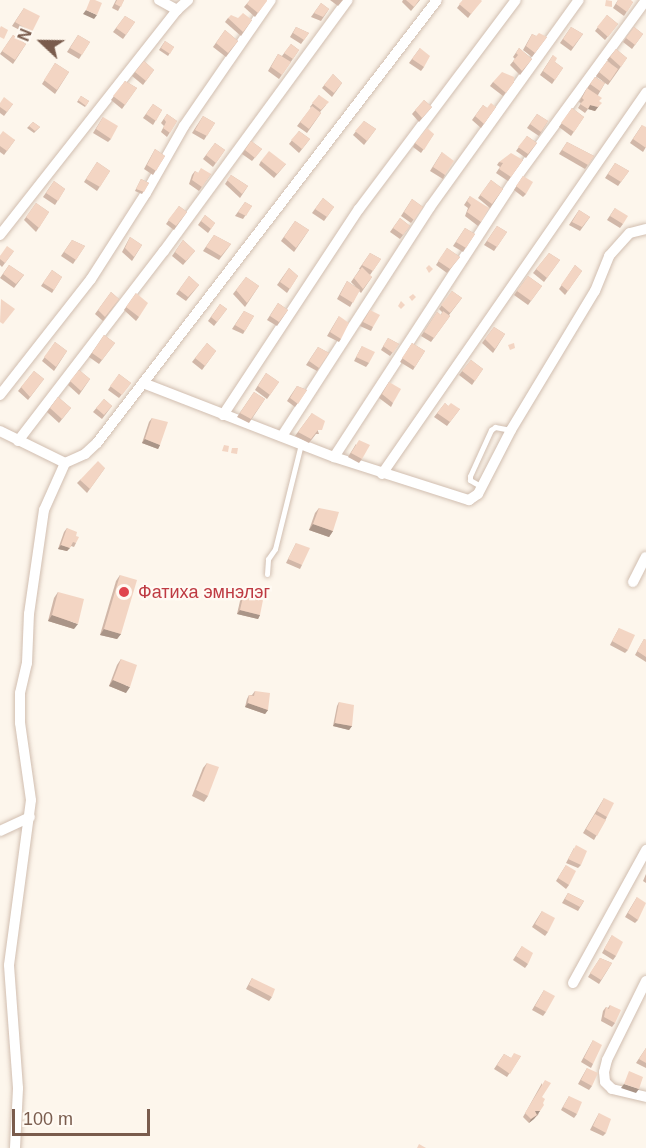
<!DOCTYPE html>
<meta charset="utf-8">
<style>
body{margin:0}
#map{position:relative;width:646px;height:1148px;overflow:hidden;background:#fdf6ec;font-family:Arial,sans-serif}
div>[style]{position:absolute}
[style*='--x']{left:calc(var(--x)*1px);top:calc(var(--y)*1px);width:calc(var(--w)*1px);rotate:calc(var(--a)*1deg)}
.roads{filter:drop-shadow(0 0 2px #d1beb0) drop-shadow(0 0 2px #d1beb0)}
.lane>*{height:5px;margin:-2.5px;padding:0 2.5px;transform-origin:2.5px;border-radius:2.5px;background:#fff}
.street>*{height:10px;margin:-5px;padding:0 5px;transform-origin:5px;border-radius:5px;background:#fff}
.wall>*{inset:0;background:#d1b7a8}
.shaded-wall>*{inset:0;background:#aa9588}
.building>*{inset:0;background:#f3d5c3}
.dots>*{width:16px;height:16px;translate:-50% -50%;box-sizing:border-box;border:3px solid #fffaf3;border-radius:50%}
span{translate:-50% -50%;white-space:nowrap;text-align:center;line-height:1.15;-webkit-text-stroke:4.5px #fffaf3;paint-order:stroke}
.health-label{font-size:18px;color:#be3a42}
.left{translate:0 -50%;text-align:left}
.north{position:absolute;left:12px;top:12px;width:60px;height:60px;-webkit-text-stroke:4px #fffaf3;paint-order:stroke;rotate:292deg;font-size:16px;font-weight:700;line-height:24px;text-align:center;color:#7a5c4d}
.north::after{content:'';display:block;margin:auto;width:21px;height:27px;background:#7a5c4d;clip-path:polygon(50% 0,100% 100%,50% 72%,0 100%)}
.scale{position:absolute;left:12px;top:1109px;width:138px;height:27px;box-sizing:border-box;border:3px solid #7a5c4d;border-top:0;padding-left:8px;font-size:18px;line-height:21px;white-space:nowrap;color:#7a5c4d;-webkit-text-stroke:4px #fffaf3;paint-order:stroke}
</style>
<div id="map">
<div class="roads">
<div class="lane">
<i style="--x:482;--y:487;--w:14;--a:-150"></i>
<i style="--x:470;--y:480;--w:4;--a:-90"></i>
<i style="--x:470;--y:476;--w:51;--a:-65.5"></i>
<i style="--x:491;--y:430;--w:5;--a:-37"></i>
<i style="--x:495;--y:427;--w:16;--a:11"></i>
<i style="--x:267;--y:574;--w:15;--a:-86"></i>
<i style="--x:268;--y:559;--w:12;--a:-55"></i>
<i style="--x:275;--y:549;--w:108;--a:-76.1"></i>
</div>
<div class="street">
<i style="--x:159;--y:0;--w:21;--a:29"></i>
<i style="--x:177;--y:10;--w:15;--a:-42"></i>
<i style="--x:0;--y:235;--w:286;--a:-51.8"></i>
<i style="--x:143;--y:383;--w:205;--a:21.2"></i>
<i style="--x:334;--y:457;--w:142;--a:17.7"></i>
<i style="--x:469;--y:500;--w:11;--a:-34"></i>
<i style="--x:478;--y:494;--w:72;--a:-62.7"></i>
<i style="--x:511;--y:430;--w:162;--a:-58.9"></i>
<i style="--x:595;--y:291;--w:38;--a:-68"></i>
<i style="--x:609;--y:256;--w:31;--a:-48"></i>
<i style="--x:630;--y:233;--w:16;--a:-14"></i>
<i style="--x:0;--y:395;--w:147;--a:-51.9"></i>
<i style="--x:91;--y:279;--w:102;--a:-57.4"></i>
<i style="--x:146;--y:193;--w:77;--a:-60.4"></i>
<i style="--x:184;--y:126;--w:153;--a:-55.4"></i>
<i style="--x:223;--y:415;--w:247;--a:-56.6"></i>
<i style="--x:359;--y:209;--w:261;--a:-53.1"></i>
<i style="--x:0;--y:431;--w:72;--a:26.2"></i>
<i style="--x:282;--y:436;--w:273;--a:-57.1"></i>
<i style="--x:430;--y:207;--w:255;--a:-54.3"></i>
<i style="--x:18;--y:441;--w:240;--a:-52.5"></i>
<i style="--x:164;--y:251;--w:311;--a:-53.8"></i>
<i style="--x:334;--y:457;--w:337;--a:-56.9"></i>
<i style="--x:518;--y:175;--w:217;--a:-53.8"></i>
<i style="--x:382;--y:474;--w:464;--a:-55.3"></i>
<i style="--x:633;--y:582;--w:28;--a:-63"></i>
<i style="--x:0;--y:831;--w:33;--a:-25"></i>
<i style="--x:646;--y:981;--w:88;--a:116.3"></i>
<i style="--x:607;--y:1060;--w:12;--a:104"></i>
<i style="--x:604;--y:1072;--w:10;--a:84"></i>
<i style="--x:605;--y:1082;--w:10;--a:45"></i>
<i style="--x:612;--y:1089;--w:35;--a:13"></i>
<i style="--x:573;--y:983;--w:152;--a:-61.2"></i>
<i style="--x:15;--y:1148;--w:60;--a:-87.1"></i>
<i style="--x:18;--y:1088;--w:123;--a:-94.2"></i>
<i style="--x:9;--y:965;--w:166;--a:-82.4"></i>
<i style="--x:31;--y:800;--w:78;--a:-98.1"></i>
<i style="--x:20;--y:723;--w:30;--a:-90"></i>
<i style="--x:20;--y:693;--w:31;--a:-77"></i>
<i style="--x:27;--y:663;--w:49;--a:-87.7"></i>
<i style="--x:29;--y:614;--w:105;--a:-81.8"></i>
<i style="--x:44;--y:510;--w:51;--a:-65.9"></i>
<i style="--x:65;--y:463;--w:22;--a:-24"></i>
<i style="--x:85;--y:454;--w:16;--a:-43"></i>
<i style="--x:97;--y:443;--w:558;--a:-52.49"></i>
</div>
</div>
<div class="wall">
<i style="clip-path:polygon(116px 0,124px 0,118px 11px,112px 8px)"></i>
<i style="clip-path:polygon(250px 0,267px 0,255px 17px,244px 7px)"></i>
<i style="clip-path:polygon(330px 0,343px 0,338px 6px)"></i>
<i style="clip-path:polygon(403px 0,420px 0,411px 11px,402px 2px)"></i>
<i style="clip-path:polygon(463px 0,481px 0,468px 18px,457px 8px)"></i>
<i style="clip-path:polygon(618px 0,633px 2px,624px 16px,613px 8px)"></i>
<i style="clip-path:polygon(321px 3px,329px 9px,321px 21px,311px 17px)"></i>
<i style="clip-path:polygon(24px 8px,32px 32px,29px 35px,12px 26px)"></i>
<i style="clip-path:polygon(607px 15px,618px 24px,605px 40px,595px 31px)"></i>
<i style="clip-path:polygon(125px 16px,135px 22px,123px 39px,113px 32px)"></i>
<i style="clip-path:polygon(228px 18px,238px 18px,252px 20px,241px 36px,225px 22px)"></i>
<i style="clip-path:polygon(296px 27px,309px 33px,301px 44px,290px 37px)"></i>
<i style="clip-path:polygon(571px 27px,583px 34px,571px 51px,560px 43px)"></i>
<i style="clip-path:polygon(634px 27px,643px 34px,632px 49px,623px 42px)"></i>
<i style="clip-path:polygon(225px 30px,238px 41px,226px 57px,213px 47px)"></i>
<i style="clip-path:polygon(532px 34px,536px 36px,547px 37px,532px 57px,523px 50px)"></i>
<i style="clip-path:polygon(13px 35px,26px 44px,13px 64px,0 54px)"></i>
<i style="clip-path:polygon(78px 35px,90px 42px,79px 59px,67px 52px)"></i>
<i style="clip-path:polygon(165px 41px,174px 47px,168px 56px,159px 50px)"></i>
<i style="clip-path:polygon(291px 44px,299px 50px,279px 79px,268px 71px,278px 54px,282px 56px)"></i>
<i style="clip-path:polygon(420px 48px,424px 67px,421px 71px,409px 63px)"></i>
<i style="clip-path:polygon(519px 48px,532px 59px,520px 75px,510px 65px,515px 59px,513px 57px)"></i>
<i style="clip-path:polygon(616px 49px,627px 58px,608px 85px,605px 83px,598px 95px,599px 106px,595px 111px,588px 109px,585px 113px,578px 108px,581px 103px,579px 102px,585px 91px,595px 77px,605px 83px,596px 76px,607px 61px,611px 64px,607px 60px)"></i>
<i style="clip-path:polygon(553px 55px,555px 62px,563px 68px,552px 84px,540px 75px)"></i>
<i style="clip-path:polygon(144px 61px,154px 70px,143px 85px,132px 76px)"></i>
<i style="clip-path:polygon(55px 63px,69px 72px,55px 94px,42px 84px)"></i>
<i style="clip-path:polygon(333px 74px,342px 83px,332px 97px,322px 88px)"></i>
<i style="clip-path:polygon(125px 81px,137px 88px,122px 109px,111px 100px)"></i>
<i style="clip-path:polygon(493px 82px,514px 82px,503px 96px,490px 86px)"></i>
<i style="clip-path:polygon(319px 95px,326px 105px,320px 112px,321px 113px,307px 133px,297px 126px,311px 108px,310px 107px)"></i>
<i style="clip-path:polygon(81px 96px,89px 101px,85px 107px,77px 102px)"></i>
<i style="clip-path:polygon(424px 100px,432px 107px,419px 122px,412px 114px)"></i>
<i style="clip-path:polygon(0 103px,13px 104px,4px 116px,0 113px)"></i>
<i style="clip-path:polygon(153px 104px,162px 110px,153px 125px,143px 118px)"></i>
<i style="clip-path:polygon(483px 105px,487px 108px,496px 107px,481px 128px,472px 120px)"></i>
<i style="clip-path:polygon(572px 108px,584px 117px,571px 136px,559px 127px)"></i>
<i style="clip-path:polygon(167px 114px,177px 121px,167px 137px,161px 132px,164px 126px,161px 123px)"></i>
<i style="clip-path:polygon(537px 114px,548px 121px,539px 136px,527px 128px)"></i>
<i style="clip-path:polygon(203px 116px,215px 123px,204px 140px,192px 133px)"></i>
<i style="clip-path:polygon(103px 117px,111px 139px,108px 142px,93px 133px)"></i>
<i style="clip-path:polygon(364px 121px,376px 129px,364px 145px,353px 135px)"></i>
<i style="clip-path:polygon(33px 122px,40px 127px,34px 133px,27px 128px)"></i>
<i style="clip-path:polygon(642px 125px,646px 147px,643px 152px,630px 143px)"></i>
<i style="clip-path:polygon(299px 131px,310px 139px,299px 153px,289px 144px)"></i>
<i style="clip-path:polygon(434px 134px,421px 153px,413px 147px,415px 143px)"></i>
<i style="clip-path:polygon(0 135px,15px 140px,4px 155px,0 152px)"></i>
<i style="clip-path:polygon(527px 136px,537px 143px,526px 158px,516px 151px)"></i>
<i style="clip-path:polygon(251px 141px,262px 149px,252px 161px,242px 154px)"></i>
<i style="clip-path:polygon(567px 142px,594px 156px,585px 169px,559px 154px)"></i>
<i style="clip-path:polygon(215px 143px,225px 150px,213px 167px,203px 159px)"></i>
<i style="clip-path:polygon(155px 149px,165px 156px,153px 175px,144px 169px)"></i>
<i style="clip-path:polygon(442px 152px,445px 175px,443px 179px,430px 171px)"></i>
<i style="clip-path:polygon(523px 160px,508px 181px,496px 173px,500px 167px,497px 165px,499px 162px)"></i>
<i style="clip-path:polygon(261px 161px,286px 164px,274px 178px,259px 165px)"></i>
<i style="clip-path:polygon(97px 162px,110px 171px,97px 191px,84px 182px)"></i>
<i style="clip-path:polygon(615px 163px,629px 171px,618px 186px,605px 178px)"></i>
<i style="clip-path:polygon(195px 171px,198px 173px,211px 174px,199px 191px,189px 184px,192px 175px)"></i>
<i style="clip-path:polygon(231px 175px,248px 186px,240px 198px,225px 184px)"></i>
<i style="clip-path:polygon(523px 176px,526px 194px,523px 197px,514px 190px)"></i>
<i style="clip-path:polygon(141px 179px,149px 183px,142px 194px,135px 191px)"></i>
<i style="clip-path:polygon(491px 180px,503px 189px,490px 208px,478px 198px)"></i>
<i style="clip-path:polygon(54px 181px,65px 189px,55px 205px,43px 197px)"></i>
<i style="clip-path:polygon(470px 196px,481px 222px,478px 226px,465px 216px,468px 208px,464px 205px)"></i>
<i style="clip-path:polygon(323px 198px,334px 207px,324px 221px,312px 213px)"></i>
<i style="clip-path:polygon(412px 199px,423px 207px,411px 223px,401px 216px)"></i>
<i style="clip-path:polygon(245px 202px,252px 206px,243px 219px,235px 216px)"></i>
<i style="clip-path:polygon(36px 203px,49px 212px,36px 232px,24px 220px)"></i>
<i style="clip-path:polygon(179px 206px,187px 212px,174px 230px,166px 224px)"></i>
<i style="clip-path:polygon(615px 208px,623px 224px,620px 228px,607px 220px)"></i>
<i style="clip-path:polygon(579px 210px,590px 217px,580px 231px,569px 225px)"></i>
<i style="clip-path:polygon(205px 215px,215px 223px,208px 233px,198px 225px)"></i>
<i style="clip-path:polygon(400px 218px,410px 226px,400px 239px,390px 232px)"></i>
<i style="clip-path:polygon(295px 221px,309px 230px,294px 252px,281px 241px)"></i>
<i style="clip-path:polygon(497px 226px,507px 232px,494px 251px,484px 245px)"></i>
<i style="clip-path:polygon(465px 228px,475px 234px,463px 252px,453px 246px)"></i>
<i style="clip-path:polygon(214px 235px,231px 244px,219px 260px,203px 251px)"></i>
<i style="clip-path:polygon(130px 237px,142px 245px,132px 261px,122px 252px)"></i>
<i style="clip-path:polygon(72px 240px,85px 246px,73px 264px,61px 256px)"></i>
<i style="clip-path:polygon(183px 240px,195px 251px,183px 265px,172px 256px)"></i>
<i style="clip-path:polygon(447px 248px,460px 257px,447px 273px,436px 265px)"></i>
<i style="clip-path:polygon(14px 251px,2px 267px,0 265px,0 256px)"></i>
<i style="clip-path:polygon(370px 253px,381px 259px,370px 275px,368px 274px,372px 277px,361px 293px,359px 291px,350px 307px,337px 299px,347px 281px,356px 287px,351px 282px,360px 269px,359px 269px)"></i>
<i style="clip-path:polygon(549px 253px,560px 260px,544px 282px,533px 273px)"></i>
<i style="clip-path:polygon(9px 265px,24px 275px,14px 288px,0 278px)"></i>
<i style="clip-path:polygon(575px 265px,582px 271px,565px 295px,559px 289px)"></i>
<i style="clip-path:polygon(289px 268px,298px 276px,287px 293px,277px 285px)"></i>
<i style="clip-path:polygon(52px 270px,62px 277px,52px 293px,41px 286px)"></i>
<i style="clip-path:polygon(189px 276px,199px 285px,186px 301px,176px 294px)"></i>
<i style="clip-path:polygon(528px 276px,542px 286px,528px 305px,514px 295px)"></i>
<i style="clip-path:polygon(246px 277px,259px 286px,245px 307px,233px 294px)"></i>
<i style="clip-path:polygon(452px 291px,462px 298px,449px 315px,450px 316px,431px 342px,421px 336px,437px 312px,441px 315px,442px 312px,439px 309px)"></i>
<i style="clip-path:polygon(111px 292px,119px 299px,103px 321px,95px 314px)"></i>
<i style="clip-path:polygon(136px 293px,139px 317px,136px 321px,124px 310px)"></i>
<i style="clip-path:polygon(278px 303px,288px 310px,277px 326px,267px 320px)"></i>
<i style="clip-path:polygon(220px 304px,227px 309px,214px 326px,208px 321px)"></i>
<i style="clip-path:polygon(370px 310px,373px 327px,371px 331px,360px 326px)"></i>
<i style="clip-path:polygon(244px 311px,254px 316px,243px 334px,232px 329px)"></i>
<i style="clip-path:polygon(339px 316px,341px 339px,339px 342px,327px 336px)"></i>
<i style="clip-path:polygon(494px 327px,505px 334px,493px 353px,482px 343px)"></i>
<i style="clip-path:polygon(104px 335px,115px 343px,99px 364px,89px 357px)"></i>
<i style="clip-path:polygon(388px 338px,399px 344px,390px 356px,381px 350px)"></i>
<i style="clip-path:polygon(55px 342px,67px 351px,54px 371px,42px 361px)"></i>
<i style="clip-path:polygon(207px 343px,216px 351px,202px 370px,192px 362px)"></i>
<i style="clip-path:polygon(412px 343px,425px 351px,413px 370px,400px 362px)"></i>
<i style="clip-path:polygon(362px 346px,369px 363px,366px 367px,354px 361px)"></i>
<i style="clip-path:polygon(318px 347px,329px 353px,317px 371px,306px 365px)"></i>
<i style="clip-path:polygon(471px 360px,483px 369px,472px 385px,459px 375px)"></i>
<i style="clip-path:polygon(79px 370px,90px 379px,79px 395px,68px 385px)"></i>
<i style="clip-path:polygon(34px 371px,44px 379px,28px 400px,18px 391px)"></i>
<i style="clip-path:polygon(266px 373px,279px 382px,267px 399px,255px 390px)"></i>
<i style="clip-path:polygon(119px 374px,131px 383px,119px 398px,108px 390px)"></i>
<i style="clip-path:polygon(389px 382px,393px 403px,391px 407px,379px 398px)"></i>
<i style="clip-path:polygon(297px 386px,307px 390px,295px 407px,287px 401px)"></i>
<i style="clip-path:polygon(254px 392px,265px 399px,249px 423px,237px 417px)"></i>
<i style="clip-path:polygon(58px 397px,71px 408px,59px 423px,47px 412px)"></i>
<i style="clip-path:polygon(104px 399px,112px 406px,102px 419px,93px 412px)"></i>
<i style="clip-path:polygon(445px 403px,448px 406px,460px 409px,447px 426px,434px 417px)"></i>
<i style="clip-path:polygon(312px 413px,319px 434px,316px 434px,309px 443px,295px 436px)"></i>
<i style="clip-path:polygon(152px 418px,160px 445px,158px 449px,142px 443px,149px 422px)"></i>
<i style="clip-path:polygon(356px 444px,362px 459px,359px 463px,348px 457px)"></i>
<i style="clip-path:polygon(105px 468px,87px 493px,77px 483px,80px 480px)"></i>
<i style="clip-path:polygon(319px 508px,333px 531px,329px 537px,309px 530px,315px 513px)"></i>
<i style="clip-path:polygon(67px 528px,76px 536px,76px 543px,74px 547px,71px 546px,67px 551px,58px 549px,64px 532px)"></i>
<i style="clip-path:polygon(296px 543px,302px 565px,300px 569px,286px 563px)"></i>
<i style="clip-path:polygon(120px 575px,121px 634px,117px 639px,100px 635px,116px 581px)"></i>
<i style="clip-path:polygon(58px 592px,74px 629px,48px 621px,54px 598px)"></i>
<i style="clip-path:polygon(243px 597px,260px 615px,258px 619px,237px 614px,240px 601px)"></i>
<i style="clip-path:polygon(619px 628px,628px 650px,625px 653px,610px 645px)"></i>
<i style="clip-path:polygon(644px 639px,646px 640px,646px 662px,635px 655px)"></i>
<i style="clip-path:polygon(121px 659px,126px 693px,109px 686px,117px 665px)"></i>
<i style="clip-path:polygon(255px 691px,268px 710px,265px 714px,245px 707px,247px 699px,249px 695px,252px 695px)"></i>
<i style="clip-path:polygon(339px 702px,352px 726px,349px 730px,333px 726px,337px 706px)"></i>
<i style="clip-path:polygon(207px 763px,208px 796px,204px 802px,192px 796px,203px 768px)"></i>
<i style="clip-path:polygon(604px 798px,607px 817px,594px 840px,583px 833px)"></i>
<i style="clip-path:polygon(574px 848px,581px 865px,578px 868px,566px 863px)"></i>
<i style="clip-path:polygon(566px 865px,569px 885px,566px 889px,556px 881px)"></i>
<i style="clip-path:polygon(646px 874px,646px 883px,643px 881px)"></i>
<i style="clip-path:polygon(568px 893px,584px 901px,578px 911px,562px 903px)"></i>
<i style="clip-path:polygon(637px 897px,638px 920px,635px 923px,625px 917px)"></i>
<i style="clip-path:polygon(542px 911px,548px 932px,545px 936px,532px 927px)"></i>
<i style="clip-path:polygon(612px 935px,616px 956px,613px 960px,602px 953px)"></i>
<i style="clip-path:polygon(522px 946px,528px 964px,525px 968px,513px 960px)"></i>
<i style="clip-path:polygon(600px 958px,612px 963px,599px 984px,588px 977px)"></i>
<i style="clip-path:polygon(252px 978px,272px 997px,269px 1001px,246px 989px)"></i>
<i style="clip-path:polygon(544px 990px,546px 1012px,543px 1016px,532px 1010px)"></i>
<i style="clip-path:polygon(610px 1005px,615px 1023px,612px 1027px,601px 1021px,603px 1011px,606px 1007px,608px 1008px)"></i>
<i style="clip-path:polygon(593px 1040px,593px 1064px,591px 1068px,581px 1062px)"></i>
<i style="clip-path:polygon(646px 1048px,646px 1068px,636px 1063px)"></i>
<i style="clip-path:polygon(504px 1054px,511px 1058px,521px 1056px,507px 1077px,494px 1069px)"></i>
<i style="clip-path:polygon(587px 1068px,592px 1086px,589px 1090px,578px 1084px)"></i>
<i style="clip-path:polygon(542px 1083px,542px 1097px,543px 1103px,538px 1115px,529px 1123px,523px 1117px)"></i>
<i style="clip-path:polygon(569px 1096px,577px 1114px,574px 1118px,561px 1110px)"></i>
<i style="clip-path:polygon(599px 1113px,606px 1133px,603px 1136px,590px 1130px)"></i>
</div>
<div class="shaded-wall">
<i style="clip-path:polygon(86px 10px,97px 15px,94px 19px,83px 14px)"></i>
<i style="clip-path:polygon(590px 105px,598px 107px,595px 111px,588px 109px)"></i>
<i style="clip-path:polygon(145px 439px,160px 445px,158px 449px,142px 443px)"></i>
<i style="clip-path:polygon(313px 524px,333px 531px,329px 537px,309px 530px)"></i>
<i style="clip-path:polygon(61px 545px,70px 548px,67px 551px,58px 549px)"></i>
<i style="clip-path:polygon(240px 610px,260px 615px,258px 619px,237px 614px)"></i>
<i style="clip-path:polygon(52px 615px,78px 624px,74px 629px,48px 621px)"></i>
<i style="clip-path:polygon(104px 629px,121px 634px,117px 639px,100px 635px)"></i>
<i style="clip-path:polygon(113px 680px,130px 687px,126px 693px,109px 686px)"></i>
<i style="clip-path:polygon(248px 703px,268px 710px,265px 714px,245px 707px)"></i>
<i style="clip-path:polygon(335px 723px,352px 726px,349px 730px,333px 726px)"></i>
<i style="clip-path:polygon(624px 1084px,639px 1089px,636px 1093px,621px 1088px)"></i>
<i style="clip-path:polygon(535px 1111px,540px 1111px,534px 1119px,529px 1123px)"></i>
</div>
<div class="building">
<i style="clip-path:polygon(90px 0,95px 0,102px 3px,97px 15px,86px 10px)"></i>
<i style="clip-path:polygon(117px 0,124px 0,121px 7px,115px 4px)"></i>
<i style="clip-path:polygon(250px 0,267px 0,267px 1px,258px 13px,247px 4px)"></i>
<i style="clip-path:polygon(406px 0,419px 0,414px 7px)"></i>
<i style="clip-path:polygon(463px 0,481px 0,482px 1px,471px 14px,459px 4px)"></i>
<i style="clip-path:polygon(606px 0,612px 1px,612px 7px,605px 6px)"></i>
<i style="clip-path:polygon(618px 0,631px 0,633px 2px,627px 12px,616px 4px)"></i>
<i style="clip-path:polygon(321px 3px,329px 9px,323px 17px,314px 13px)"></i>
<i style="clip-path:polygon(24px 8px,40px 16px,32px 32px,15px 22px)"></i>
<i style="clip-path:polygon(243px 13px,252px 20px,243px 32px,228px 18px,231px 15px,238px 18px)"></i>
<i style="clip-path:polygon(607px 15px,618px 24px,608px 37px,597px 27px)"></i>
<i style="clip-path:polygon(125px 16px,135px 22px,126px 35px,116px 28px)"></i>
<i style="clip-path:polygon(1px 26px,8px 30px,4px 39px,0 37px,0 28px)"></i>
<i style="clip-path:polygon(296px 27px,309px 33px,304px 40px,293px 33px)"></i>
<i style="clip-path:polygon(571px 27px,583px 34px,573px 47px,563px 39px)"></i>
<i style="clip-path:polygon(634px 27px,643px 34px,635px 45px,626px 38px)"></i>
<i style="clip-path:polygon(225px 30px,238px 41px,228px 53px,216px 43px)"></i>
<i style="clip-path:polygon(539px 33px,547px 37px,535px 53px,526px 46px,532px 34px,536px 36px)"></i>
<i style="clip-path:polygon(13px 35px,26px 44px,15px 60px,2px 51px)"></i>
<i style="clip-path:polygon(78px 35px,90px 42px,82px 55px,70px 48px)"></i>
<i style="clip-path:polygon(165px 41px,174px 47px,170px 54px,161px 48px)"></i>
<i style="clip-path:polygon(291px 44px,299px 50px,293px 59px,284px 53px)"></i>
<i style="clip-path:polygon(420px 48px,430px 56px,424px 67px,412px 59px)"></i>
<i style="clip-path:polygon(519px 48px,532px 59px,522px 71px,513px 61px,518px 55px,516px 53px)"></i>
<i style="clip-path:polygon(616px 49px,627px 58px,621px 67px,610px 57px)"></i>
<i style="clip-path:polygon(278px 54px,291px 62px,282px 75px,271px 67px)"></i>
<i style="clip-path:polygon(553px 55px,557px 58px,555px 62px,563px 68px,555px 80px,543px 71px)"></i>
<i style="clip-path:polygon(144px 61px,154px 70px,146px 81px,135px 72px)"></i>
<i style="clip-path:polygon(607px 61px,618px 69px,610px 81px,599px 72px)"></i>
<i style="clip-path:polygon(55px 63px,69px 72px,57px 90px,44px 80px)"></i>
<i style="clip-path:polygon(502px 72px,514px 77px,514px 82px,506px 93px,493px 82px)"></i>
<i style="clip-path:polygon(333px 74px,342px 83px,334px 93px,324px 85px)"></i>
<i style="clip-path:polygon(595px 77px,605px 83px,600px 91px,590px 84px)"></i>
<i style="clip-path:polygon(125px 81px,137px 88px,125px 105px,113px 96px)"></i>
<i style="clip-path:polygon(587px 88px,602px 98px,599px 101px,602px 103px,598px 107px,590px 105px,588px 109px,580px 104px,584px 100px,582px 98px)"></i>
<i style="clip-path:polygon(319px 95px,329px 102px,321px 110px,312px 103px)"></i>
<i style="clip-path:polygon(81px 96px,89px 101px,86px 106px,78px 100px)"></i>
<i style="clip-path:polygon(4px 97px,13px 104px,7px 112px,0 107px,0 103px)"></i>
<i style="clip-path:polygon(424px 100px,432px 107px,422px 118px,415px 110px)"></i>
<i style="clip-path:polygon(491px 103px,496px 107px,484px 124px,475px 116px,483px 105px,487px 108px)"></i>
<i style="clip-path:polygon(153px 104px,162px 110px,156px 121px,146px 114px)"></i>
<i style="clip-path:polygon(312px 106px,321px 113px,309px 129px,300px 122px)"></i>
<i style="clip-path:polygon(572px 108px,584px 117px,574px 132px,561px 123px)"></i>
<i style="clip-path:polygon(167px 114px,177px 121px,170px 133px,163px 128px,166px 122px,164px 119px)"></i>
<i style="clip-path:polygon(537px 114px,548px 121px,541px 132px,530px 124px)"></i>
<i style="clip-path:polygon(203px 116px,215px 123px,207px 136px,195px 130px)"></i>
<i style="clip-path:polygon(103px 117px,118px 126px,111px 139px,96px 129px)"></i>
<i style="clip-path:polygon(364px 121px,376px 129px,367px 141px,355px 131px)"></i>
<i style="clip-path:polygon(33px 122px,40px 127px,35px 131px,29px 126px)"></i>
<i style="clip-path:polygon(642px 125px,646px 127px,646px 148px,633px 139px)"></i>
<i style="clip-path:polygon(427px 128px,434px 134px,424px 150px,415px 143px)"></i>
<i style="clip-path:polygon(3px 131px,15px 140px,7px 151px,0 146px,0 135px)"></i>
<i style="clip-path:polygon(299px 131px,310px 139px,302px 149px,291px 140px)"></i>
<i style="clip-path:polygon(527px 136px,537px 143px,528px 154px,518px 147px)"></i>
<i style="clip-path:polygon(251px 141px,262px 149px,255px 158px,245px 150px)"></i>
<i style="clip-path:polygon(567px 142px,594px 156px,588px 165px,562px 150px)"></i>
<i style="clip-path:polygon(215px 143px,225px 150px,216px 163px,206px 155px)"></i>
<i style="clip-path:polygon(155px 149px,165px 156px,156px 171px,147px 165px)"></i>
<i style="clip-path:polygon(269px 151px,286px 164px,277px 174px,261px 161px)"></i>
<i style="clip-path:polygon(442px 152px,454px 161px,445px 175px,433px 167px)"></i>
<i style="clip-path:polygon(511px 153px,523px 160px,511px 177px,499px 169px,503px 163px,499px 162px)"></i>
<i style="clip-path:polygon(97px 162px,110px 171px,100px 187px,86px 179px)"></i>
<i style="clip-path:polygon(615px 163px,629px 171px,621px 182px,608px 174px)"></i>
<i style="clip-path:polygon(201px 168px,211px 174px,202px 187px,192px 180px,195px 171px,198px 173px)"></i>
<i style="clip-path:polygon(231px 175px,248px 186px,242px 194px,227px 180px)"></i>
<i style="clip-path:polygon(523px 176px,533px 182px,526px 194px,516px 186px)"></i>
<i style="clip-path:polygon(141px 179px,149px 183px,144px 192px,136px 189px)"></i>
<i style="clip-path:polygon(491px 180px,503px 189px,492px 204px,480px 195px)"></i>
<i style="clip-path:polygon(54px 181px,65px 189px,58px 201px,46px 193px)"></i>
<i style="clip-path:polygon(470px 196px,489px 208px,481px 222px,467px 212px,471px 205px,467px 201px)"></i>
<i style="clip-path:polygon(323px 198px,334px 207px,327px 217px,315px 209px)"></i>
<i style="clip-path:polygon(412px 199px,423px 207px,414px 220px,404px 212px)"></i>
<i style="clip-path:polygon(245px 202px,252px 206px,246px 216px,238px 212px)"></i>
<i style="clip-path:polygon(36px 203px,49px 212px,39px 228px,26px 217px)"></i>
<i style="clip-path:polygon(179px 206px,187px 212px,176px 226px,168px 220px)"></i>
<i style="clip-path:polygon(615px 208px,628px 216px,623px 224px,610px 216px)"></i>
<i style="clip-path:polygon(579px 210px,590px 217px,582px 227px,572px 222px)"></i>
<i style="clip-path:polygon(205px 215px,215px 223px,211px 229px,201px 221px)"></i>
<i style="clip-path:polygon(400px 218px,410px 226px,403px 235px,393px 228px)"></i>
<i style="clip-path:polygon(295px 221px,309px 230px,296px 248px,284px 237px)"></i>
<i style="clip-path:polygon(497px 226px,507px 232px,497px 247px,487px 241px)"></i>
<i style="clip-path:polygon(465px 228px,475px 234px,466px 248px,456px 242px)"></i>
<i style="clip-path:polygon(214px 235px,231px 244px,221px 256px,206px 247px)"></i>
<i style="clip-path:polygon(130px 237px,142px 245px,134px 257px,125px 248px)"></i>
<i style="clip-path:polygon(72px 240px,85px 246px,76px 260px,64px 252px)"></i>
<i style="clip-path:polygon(183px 240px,195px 251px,186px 261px,175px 252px)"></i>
<i style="clip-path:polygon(7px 246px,14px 251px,5px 263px,0 259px,0 256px)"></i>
<i style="clip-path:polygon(447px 248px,460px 257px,450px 269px,438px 261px)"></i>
<i style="clip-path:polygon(370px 253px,381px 259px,373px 271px,362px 265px)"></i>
<i style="clip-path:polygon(549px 253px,560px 260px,547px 278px,536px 269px)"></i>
<i style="clip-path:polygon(9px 265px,24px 275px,16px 284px,3px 274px)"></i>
<i style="clip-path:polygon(429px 265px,433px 269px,429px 273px,426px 268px)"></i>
<i style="clip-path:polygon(575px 265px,582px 271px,568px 291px,561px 285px)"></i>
<i style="clip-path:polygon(362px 267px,372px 277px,363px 289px,354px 278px)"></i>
<i style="clip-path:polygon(289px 268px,298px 276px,290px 289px,280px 282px)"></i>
<i style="clip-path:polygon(52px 270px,62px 277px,54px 290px,43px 283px)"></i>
<i style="clip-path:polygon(189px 276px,199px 285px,188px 297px,179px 290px)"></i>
<i style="clip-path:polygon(528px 276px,542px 286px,531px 301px,517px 291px)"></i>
<i style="clip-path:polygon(246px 277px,259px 286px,247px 303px,236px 290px)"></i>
<i style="clip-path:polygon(347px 281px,360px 290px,353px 303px,340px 295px)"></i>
<i style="clip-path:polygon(452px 291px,462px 298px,450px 313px,441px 305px)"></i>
<i style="clip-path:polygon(111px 292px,119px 299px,105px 317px,98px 310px)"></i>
<i style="clip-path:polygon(136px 293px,148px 303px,139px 317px,126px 307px)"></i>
<i style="clip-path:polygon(413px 294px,416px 297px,412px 301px,409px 297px)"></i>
<i style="clip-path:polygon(1px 299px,15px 309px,3px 324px,0 322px)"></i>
<i style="clip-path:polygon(401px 301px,405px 305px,401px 309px,398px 306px)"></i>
<i style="clip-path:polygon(278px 303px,288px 310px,279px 322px,270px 316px)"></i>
<i style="clip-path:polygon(220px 304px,227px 309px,217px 322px,211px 317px)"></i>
<i style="clip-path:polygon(370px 310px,380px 315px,373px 327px,363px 322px)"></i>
<i style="clip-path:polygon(244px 311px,254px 316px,245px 331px,235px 325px)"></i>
<i style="clip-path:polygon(443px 311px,450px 316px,434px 338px,424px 332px,437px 312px,441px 315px)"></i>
<i style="clip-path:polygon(339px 316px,349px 323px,341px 339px,330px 332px)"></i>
<i style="clip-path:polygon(494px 327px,505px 334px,495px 349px,485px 339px)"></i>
<i style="clip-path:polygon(104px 335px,115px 343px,102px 360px,92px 353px)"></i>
<i style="clip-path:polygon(388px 338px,399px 344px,393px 353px,383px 346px)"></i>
<i style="clip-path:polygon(55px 342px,67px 351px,56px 367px,44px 357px)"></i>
<i style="clip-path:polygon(207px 343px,216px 351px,205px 366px,195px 358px)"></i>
<i style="clip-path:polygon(412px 343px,425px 351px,415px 367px,402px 358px)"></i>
<i style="clip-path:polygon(514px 343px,515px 348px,510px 350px,508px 345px)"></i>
<i style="clip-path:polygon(362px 346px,375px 352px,369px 363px,356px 357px)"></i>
<i style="clip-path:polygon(318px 347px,329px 353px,319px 368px,309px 361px)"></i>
<i style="clip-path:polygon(471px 360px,483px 369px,475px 381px,462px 371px)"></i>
<i style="clip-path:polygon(79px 370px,90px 379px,81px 391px,70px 381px)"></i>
<i style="clip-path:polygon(34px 371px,44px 379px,30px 397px,21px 387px)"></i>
<i style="clip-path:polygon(266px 373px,279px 382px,270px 395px,258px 386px)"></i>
<i style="clip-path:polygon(119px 374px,131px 383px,122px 395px,110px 386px)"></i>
<i style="clip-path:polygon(389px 382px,401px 389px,393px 403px,382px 394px)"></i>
<i style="clip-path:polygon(297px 386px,307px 390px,298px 404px,290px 398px)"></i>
<i style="clip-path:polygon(254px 392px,265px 399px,251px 419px,240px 413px)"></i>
<i style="clip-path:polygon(58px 397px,71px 408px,62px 419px,50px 408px)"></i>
<i style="clip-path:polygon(104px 399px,112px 406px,104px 415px,96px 408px)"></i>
<i style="clip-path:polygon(445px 403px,448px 406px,451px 403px,460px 409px,450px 422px,437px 413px)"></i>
<i style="clip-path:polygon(312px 413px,325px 421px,322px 430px,318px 430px,311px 439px,298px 432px)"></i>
<i style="clip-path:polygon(152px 418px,168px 422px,160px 445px,145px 439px)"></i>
<i style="clip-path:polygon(359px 440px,370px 445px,362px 459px,351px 453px)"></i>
<i style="clip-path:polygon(224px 445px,229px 446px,228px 452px,222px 451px)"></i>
<i style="clip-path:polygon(232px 448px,238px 448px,237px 454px,231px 453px)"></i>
<i style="clip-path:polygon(98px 461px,105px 468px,90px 489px,80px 480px)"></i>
<i style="clip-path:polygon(319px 508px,339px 512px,333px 531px,313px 524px)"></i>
<i style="clip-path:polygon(67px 528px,77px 532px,76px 536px,79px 537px,76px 543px,73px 542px,70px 548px,61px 545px)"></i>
<i style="clip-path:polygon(296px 543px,310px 548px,302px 565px,288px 559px)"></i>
<i style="clip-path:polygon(120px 575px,137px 580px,121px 634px,104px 629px)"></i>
<i style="clip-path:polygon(58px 592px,84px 599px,78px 624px,52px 615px)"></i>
<i style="clip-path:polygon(243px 597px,263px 600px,260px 615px,240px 610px)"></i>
<i style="clip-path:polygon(619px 628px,635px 635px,628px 650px,612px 641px)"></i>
<i style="clip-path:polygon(644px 639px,646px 640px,646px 657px,637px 651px)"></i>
<i style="clip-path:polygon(121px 659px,137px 665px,130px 687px,113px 680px)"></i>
<i style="clip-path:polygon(255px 691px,270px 693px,268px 710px,248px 703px,249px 695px,254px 696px)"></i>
<i style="clip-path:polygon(339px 702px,354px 705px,352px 726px,335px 723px)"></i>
<i style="clip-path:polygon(207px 763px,219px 767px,208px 796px,196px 790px)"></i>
<i style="clip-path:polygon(604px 798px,614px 803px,607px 817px,597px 811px)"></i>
<i style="clip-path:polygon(595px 814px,606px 820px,597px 836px,586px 829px)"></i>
<i style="clip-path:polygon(576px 845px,587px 851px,581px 865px,568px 859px)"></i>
<i style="clip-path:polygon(566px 865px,576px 871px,569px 885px,558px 878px)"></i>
<i style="clip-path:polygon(568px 893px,584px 901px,580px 907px,565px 899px)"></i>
<i style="clip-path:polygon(637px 897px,646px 903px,638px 920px,628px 913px)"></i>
<i style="clip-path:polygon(542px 911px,555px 918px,548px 932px,535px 924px)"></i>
<i style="clip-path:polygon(612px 935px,623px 942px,616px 956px,604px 949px)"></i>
<i style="clip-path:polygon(522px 946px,533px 953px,528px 964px,516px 956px)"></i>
<i style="clip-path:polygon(600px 958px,612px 963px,601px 980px,590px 973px)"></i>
<i style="clip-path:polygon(252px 978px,275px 989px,272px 997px,249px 985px)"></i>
<i style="clip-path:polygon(544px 990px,555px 996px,546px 1012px,535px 1006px)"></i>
<i style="clip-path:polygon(610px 1005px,621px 1010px,615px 1023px,604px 1017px,606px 1007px,609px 1009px)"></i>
<i style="clip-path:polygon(593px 1040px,602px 1045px,593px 1064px,584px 1058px)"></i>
<i style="clip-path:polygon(646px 1048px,646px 1063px,639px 1059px)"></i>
<i style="clip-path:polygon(514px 1053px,521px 1056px,510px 1074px,497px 1065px,504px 1054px,511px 1058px)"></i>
<i style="clip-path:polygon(587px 1068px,598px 1073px,592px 1086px,581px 1080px)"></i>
<i style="clip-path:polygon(629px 1071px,643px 1077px,639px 1089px,624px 1084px)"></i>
<i style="clip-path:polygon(545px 1080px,551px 1083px,542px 1097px,545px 1099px,543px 1103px,544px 1105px,540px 1111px,535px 1111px,537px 1115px,531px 1119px,525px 1113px)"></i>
<i style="clip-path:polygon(569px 1096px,582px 1102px,577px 1114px,563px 1107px)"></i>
<i style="clip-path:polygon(599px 1113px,611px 1119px,606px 1133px,593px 1126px)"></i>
<i style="clip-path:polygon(419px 1144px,426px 1148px,417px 1148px)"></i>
</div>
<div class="dots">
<i style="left:124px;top:592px;background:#e0444e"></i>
</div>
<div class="health-label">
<span class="left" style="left:138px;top:592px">Фатиха эмнэлэг</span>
</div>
<div class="north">N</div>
<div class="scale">100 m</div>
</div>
